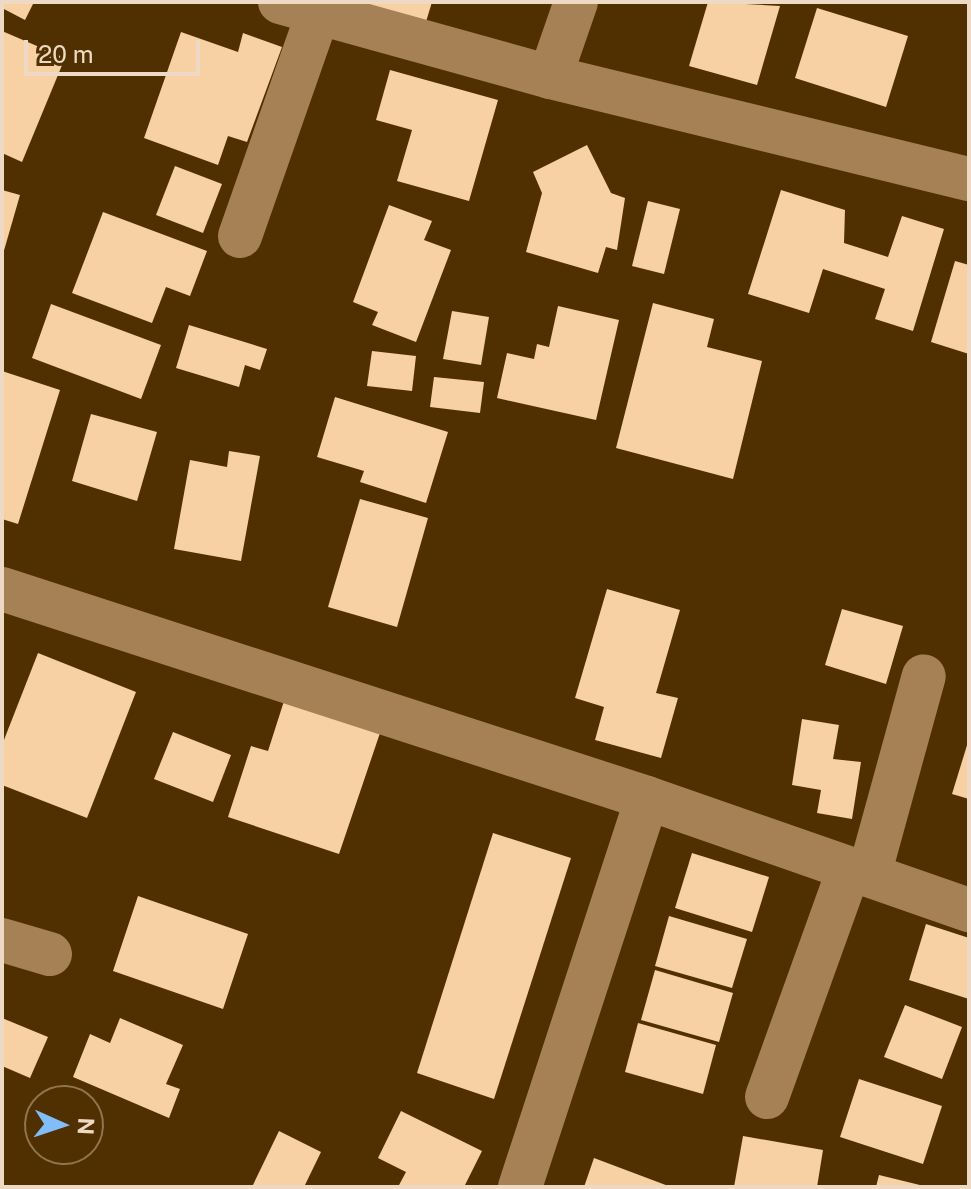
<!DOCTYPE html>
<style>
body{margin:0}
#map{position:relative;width:971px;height:1189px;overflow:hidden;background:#503000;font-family:"Public Sans",sans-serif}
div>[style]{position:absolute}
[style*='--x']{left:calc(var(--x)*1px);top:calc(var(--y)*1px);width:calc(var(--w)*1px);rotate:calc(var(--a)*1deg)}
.building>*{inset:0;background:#f7d0a4}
.minor>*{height:44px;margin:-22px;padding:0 22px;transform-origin:22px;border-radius:22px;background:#a78156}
span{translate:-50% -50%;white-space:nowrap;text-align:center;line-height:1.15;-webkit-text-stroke:8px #503000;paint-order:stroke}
.frame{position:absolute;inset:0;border:4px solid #eedac4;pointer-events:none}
.north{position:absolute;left:24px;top:1085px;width:80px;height:80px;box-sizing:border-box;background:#503000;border:2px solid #8f744e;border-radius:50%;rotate:93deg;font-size:22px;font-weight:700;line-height:32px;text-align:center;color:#eedac4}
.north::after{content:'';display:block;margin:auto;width:28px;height:36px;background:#81bdfa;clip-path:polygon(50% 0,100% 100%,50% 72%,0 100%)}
.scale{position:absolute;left:24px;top:40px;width:176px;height:36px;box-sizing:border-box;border:4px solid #eedac4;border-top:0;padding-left:10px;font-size:24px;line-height:28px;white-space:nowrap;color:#eedac4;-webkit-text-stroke:6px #503000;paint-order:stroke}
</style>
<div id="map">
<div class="building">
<i style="clip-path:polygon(2px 2px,34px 2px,25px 20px,2px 8px)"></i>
<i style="clip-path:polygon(356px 2px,432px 2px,425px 25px)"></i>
<i style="clip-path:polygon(708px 2px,780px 6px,757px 85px,689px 66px)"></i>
<i style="clip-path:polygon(817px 8px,908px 36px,886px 107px,795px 78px)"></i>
<i style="clip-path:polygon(2px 31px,65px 58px,22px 162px,2px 153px)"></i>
<i style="clip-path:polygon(181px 32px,238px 52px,243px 33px,282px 47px,247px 142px,228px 136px,218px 165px,144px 138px)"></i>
<i style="clip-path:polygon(390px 70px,498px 100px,469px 201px,397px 181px,412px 130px,376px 120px)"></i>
<i style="clip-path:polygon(587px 145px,611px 193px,625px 198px,617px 250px,606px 247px,598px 273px,526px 252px,542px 193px,533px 172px)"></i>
<i style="clip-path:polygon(175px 166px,222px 184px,203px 233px,156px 215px)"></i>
<i style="clip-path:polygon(2px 190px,20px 195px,3px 254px,2px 254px)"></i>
<i style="clip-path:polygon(781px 190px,845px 210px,844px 243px,888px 257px,902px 216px,944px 229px,913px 331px,875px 319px,885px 289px,823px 269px,809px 313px,748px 294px)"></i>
<i style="clip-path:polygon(648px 201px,680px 209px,664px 274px,632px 266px)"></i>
<i style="clip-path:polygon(389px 205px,432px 221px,424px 240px,451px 250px,416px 342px,372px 325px,378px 312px,353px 302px)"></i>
<i style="clip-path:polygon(103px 212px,207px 251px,190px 296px,166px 287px,152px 323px,72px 293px)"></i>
<i style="clip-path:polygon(955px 261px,969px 265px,969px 354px,931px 342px)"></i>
<i style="clip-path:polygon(653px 303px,714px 319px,707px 347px,762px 361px,733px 479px,616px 448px)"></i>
<i style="clip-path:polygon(51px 304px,161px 345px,141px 399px,32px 358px)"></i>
<i style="clip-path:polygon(558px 306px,619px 320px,596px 420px,497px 398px,507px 353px,534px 359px,537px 344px,549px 347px)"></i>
<i style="clip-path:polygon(452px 311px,489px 317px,481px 365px,443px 359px)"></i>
<i style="clip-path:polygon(189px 325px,267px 349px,260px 370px,245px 365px,239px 387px,176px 368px)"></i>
<i style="clip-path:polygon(372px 351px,416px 356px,412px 391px,367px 386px)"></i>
<i style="clip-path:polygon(2px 371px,60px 390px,18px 524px,2px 519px)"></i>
<i style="clip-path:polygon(434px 377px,484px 382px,480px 413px,430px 407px)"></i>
<i style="clip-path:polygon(335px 397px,448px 432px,426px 503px,360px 482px,364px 471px,317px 457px)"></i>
<i style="clip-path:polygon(91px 414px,157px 432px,137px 501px,72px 481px)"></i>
<i style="clip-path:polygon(229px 451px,260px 456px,241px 561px,174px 549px,190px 460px,227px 467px)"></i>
<i style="clip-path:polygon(360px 499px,428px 518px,397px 627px,328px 607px)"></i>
<i style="clip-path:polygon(607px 589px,680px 610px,656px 693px,678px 698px,661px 758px,595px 740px,604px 707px,575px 698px)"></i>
<i style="clip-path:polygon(842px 609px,903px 626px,886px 684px,825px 665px)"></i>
<i style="clip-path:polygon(38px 653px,136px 692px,87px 818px,2px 785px,2px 745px)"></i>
<i style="clip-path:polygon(284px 701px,380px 733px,339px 854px,228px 817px,251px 746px,268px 751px)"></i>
<i style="clip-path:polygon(802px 719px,839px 725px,833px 759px,861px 762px,852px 819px,817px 813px,821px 790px,792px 785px)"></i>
<i style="clip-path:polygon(173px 732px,231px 755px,213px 802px,154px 779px)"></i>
<i style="clip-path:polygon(968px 742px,969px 742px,969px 799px,952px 794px)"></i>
<i style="clip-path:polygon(493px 833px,571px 858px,494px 1099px,417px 1073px)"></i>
<i style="clip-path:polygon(692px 853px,769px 877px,752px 932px,675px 908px)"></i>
<i style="clip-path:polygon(138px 896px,248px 934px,223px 1009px,113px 971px)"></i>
<i style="clip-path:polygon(669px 916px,747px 939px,732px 988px,655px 966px)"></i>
<i style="clip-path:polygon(926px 924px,969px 938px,969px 999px,909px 980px)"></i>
<i style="clip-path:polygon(655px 970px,733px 993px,719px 1042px,641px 1020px)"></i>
<i style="clip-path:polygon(905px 1005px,962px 1027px,942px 1079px,884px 1057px)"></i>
<i style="clip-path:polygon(2px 1018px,48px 1037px,30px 1078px,2px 1066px)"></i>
<i style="clip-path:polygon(120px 1018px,183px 1045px,166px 1084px,180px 1089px,169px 1118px,73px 1077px,90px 1034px,110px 1043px)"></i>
<i style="clip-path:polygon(638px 1023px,716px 1045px,703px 1094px,625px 1072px)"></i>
<i style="clip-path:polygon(859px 1079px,942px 1106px,923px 1164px,840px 1137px)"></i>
<i style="clip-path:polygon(401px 1111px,482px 1151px,464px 1187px,398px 1187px,406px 1172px,378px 1158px)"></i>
<i style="clip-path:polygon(279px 1131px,321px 1152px,304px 1187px,252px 1187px)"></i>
<i style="clip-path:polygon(743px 1136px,823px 1150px,817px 1187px,734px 1187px)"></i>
<i style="clip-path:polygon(594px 1158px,671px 1187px,584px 1187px)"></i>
<i style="clip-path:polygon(879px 1175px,924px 1186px,924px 1187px,876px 1187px)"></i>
</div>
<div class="minor">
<i style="--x:280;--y:2;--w:280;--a:15.5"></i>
<i style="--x:550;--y:77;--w:431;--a:13.7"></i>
<i style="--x:550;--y:77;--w:79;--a:-70.9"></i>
<i style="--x:240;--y:236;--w:236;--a:-70.7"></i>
<i style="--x:2;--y:589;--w:678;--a:17.95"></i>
<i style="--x:647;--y:798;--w:341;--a:19.2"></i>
<i style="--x:869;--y:875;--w:206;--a:-74.6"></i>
<i style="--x:2;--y:940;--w:50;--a:16.3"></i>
<i style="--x:767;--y:1097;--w:242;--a:-70.2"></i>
<i style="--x:520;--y:1187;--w:409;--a:-71.9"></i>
</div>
<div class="frame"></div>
<div class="north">N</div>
<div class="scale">20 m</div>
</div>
